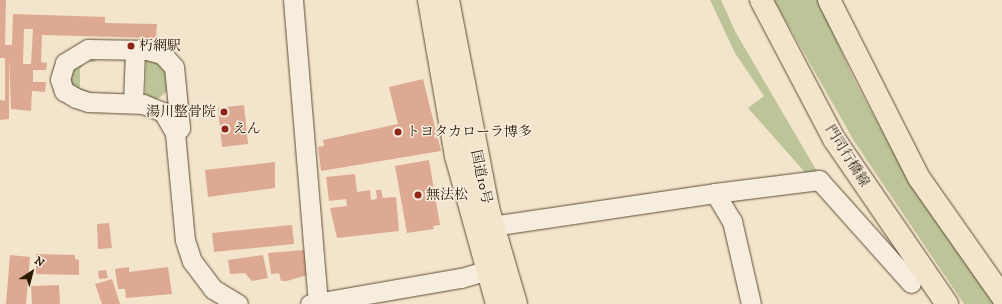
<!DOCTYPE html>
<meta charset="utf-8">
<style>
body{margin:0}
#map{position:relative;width:1002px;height:304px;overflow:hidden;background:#f3e4cc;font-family:"IM FELL DW Pica","Noto Serif JP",serif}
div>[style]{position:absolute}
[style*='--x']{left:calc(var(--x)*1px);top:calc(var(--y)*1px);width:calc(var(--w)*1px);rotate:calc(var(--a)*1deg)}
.green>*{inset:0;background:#bdc497}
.building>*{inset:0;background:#dea993}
.roads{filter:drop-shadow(0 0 1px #5e4d34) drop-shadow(0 0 1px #5e4d34)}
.minor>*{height:19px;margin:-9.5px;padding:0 9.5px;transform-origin:9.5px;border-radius:9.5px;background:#f7edde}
.major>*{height:22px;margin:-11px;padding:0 11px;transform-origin:11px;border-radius:11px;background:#f3e4cc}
.highway>*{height:22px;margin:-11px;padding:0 11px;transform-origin:11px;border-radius:11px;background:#f3e4cc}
.dots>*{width:11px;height:11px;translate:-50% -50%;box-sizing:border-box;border:2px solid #f7edde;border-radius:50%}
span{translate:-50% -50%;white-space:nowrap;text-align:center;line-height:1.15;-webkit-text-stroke:3px #f7edde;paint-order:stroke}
.poi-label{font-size:14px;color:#2c1b02}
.left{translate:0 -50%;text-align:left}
.right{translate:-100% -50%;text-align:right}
.street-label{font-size:14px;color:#2c1b02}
.north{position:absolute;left:12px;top:252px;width:40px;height:40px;-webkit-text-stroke:3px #f7edde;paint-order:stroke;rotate:36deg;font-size:11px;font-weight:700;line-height:16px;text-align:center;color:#2c1b02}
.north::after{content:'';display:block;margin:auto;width:14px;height:18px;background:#2c1b02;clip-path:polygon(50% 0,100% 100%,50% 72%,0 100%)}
</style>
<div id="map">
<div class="green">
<i style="clip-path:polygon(710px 0,721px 0,736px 33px,818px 173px,825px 171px,857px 220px,810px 178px,748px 108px,764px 96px,735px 53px)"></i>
<i style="clip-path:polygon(774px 0,818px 0,854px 79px,902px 168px,995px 304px,964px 304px,854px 141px)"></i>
<i style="clip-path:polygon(95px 55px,95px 62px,85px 62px,80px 69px,80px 88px,96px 94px,85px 96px,67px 81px,70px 66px)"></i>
<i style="clip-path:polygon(146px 60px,157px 63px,166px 73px,169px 89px,157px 100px,145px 100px)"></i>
</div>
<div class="building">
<i style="clip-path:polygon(evenodd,0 0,6px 0,5px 45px,12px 45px,13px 14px,105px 17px,105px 23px,157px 24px,156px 38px,42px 35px,41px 62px,47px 63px,46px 70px,33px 70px,33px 82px,46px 82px,45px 92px,32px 91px,31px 111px,11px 109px,9px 58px,9px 119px,0 120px,0 100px,5px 101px,5px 58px,0 58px,0 0,24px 29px,33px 29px,31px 64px,23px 64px,24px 29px)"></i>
<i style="clip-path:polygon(423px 79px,441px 151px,321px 171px,318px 147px,324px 146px,323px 140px,398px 124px,389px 87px)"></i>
<i style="clip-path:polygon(244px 105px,248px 144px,222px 147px,218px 108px)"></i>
<i style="clip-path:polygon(429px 160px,440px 225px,433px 226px,434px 229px,407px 233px,395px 166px)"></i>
<i style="clip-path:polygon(275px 162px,275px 188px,208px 197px,205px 170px)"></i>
<i style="clip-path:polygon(355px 174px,357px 192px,370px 190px,371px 200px,377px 199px,376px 190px,381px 190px,383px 198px,396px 197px,399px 231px,337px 238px,330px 208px,347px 206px,346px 199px,329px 201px,326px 177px)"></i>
<i style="clip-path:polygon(109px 223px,112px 248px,98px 249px,97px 224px)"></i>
<i style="clip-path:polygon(292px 225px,294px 244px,214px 252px,212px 233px)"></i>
<i style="clip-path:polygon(304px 250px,307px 275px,287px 281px,281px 281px,279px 273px,271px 274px,268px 253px)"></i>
<i style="clip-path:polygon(36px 254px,75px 255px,75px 259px,79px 260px,79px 275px,36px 274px)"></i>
<i style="clip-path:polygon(10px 255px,30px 257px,26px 304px,6px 304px)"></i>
<i style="clip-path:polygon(263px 255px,268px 278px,252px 281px,245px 273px,230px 274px,228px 260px)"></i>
<i style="clip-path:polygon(129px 267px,129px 272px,168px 267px,172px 294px,126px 298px,125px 289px,118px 289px,115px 269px)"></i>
<i style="clip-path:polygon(106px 270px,108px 278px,99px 279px,98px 271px)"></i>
<i style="clip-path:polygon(112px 279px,120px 304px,102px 304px,95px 284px)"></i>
<i style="clip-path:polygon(59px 285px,60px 304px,32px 304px,31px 286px)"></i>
</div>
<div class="roads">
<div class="minor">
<i style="--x:293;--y:0;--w:305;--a:85.3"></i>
<i style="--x:133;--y:103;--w:53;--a:-87.8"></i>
<i style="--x:175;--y:133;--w:7;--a:-45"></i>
<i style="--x:180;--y:128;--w:61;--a:-95.6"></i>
<i style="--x:174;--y:67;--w:18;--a:-133"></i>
<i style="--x:162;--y:54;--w:16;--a:-165"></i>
<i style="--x:147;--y:50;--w:59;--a:-179"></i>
<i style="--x:88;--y:49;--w:27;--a:149"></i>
<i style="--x:65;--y:63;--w:17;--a:107"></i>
<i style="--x:60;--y:79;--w:13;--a:72"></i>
<i style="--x:64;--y:91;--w:14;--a:30"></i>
<i style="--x:76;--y:98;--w:13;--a:18"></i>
<i style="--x:88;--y:102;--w:55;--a:2.1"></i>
<i style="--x:143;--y:104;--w:22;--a:22"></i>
<i style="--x:163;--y:112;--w:24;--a:60"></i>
<i style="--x:175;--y:133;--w:107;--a:84.7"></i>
<i style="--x:185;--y:240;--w:22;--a:72"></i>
<i style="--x:192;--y:261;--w:35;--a:53"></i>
<i style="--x:213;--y:289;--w:29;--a:31"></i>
<i style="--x:715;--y:193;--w:105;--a:-7.1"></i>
<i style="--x:819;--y:180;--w:138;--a:48.2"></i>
<i style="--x:492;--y:226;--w:225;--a:-8.4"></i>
<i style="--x:715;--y:193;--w:33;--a:59"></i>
<i style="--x:732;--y:221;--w:85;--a:77.1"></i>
<i style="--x:310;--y:304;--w:153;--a:-9.8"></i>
<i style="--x:461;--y:278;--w:43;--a:-16.3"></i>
</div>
<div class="major">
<i style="--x:761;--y:0;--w:157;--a:62.3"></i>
<i style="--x:834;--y:139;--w:200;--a:55.6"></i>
<i style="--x:829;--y:0;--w:199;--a:63.2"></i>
<i style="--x:919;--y:178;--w:144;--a:54.9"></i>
</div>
<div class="highway">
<i style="--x:429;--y:0;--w:158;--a:80.2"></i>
<i style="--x:456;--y:156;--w:154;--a:74.5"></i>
<i style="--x:448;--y:0;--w:212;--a:79.1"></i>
<i style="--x:488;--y:208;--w:100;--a:73.7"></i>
</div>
</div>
<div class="dots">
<i style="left:131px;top:46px;background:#8f2418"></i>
<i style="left:224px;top:112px;background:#8f2418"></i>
<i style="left:225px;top:129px;background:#8f2418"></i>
<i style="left:398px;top:132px;background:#8f2418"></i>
<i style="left:418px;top:195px;background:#8f2418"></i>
</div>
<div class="poi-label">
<span class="left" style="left:139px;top:46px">朽網駅</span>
<span class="right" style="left:216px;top:112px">湯川整骨院</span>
<span class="left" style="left:233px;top:129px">えん</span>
<span class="left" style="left:406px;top:132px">トヨタカローラ博多</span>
<span class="left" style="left:426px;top:195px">無法松</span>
</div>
<div class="street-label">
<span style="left:847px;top:156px;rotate:58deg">門司行橋線</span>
<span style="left:481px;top:177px;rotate:78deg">国道10号</span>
</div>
<div class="north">N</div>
</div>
